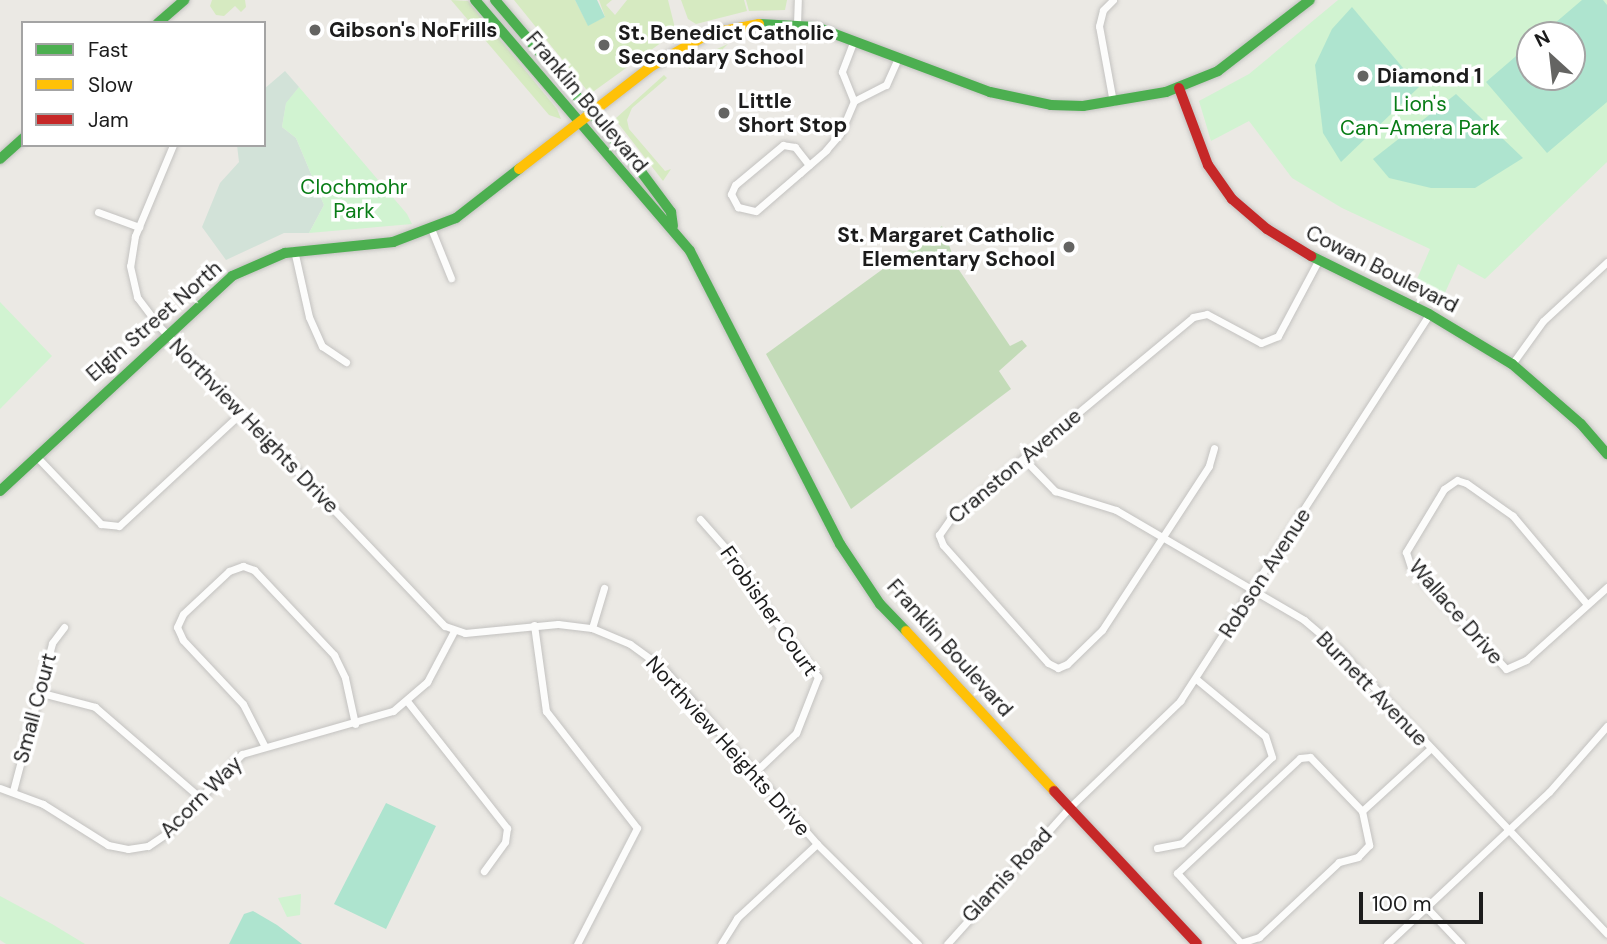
<!DOCTYPE html>
<style>
body{margin:0}
#map{position:relative;width:1607px;height:944px;overflow:hidden;background:#ebe9e4;font-family:"DM Sans",sans-serif}
div>[style]{position:absolute}
[style*='--x']{left:calc(var(--x)*1px);top:calc(var(--y)*1px);width:calc(var(--w)*1px);rotate:calc(var(--a)*1deg)}
.grass>*{inset:0;background:#d6eac1}
.forest>*{inset:0;background:#c3dbb8}
.wetland>*{inset:0;background:#d2e2d8}
.park>*{inset:0;background:#d1f3d1}
.pitch>*{inset:0;background:#aee4cf}
.roads{filter:drop-shadow(0 0 2px #c3c2c0) drop-shadow(0 0 2px #c3c2c0)}
.street>*{height:7px;margin:-3.5px;padding:0 3.5px;transform-origin:3.5px;border-radius:3.5px;background:#fcfcfb}
.fast>*{height:10px;margin:-5px;padding:0 5px;transform-origin:5px;border-radius:5px;background:#4caf50}
.slow>*{height:10px;margin:-5px;padding:0 5px;transform-origin:5px;border-radius:5px;background:#ffc107}
.jam>*{height:10px;margin:-5px;padding:0 5px;transform-origin:5px;border-radius:5px;background:#c62828}
.dots>*{width:19px;height:19px;translate:-50% -50%;box-sizing:border-box;border:4px solid #fff;border-radius:50%}
span{translate:-50% -50%;white-space:nowrap;text-align:center;line-height:1.15;-webkit-text-stroke:7px #fff;paint-order:stroke}
.poi-label{font-size:21px;color:#1c1c1c;font-weight:700}
.left{translate:0 -50%;text-align:left}
.right{translate:-100% -50%;text-align:right}
.street-label{font-size:21px;color:#1c1c1c}
.park-label{font-size:21px;color:#087c16}
.legend{position:absolute;left:21px;top:21px;width:245px;height:126px;box-sizing:border-box;background:#fff;border:2px solid #a4a4a4;margin:0;padding:9px 12px;list-style:none;font-size:21px;color:#1c1c1c}
.legend li{display:flex;align-items:center;gap:14px;height:35px}
.legend b{width:35px;border:2px solid #a4a4a4}
.north{position:absolute;left:1516px;top:21px;width:70px;height:70px;box-sizing:border-box;background:#fff;border:2px solid #a4a4a4;border-radius:50%;rotate:333deg;font-size:19px;font-weight:700;line-height:28px;text-align:center;color:#1c1c1c}
.north::after{content:'';display:block;margin:auto;width:24px;height:32px;background:#646462;clip-path:polygon(50% 0,100% 100%,50% 72%,0 100%)}
.scale{position:absolute;left:1359px;top:892px;width:124px;height:32px;box-sizing:border-box;border:4px solid #1c1c1c;border-top:0;padding-left:9px;font-size:21px;line-height:24px;white-space:nowrap;color:#1c1c1c;-webkit-text-stroke:5px #fff;paint-order:stroke}
</style>
<div id="map">
<div class="grass">
<i style="clip-path:polygon(212px 0,245px 0,246px 7px,241px 12px,235px 6px,224px 16px,216px 15px,210px 6px)"></i>
<i style="clip-path:polygon(451px 0,468px 1px,557px 109px,561px 119px,549px 115px)"></i>
<i style="clip-path:polygon(514px 0,575px 0,588px 25px,605px 17px,599px 0,612px 0,606px 5px,615px 15px,627px 0,668px 0,676px 32px,590px 94px)"></i>
<i style="clip-path:polygon(681px 0,744px 0,747px 11px,696px 24px,688px 19px)"></i>
<i style="clip-path:polygon(746px 0,787px 0,785px 10px,749px 11px)"></i>
<i style="clip-path:polygon(728px 44px,706px 65px,701px 60px,690px 69px,685px 65px,673px 69px)"></i>
<i style="clip-path:polygon(664px 75px,667px 78px,632px 108px,627px 120px,629px 129px,665px 171px,671px 169px,663px 181px,615px 119px)"></i>
</div>
<div class="forest">
<i style="clip-path:polygon(942px 226px,957px 267px,1010px 346px,1022px 340px,1027px 346px,999px 371px,1011px 389px,851px 509px,766px 354px)"></i>
</div>
<div class="wetland">
<i style="clip-path:polygon(285px 71px,299px 87px,286px 104px,282px 127px,296px 138px,324px 205px,309px 233px,284px 233px,226px 260px,202px 227px,220px 183px,239px 162px,237px 145px,264px 145px,264px 89px)"></i>
</div>
<div class="park">
<i style="clip-path:polygon(evenodd,1338px 0,1607px 0,1607px 162px,1485px 279px,1458px 264px,1439px 306px,1411px 293px,1430px 249px,1342px 208px,1292px 178px,1249px 121px,1211px 141px,1199px 101px,1249px 74px,1338px 0,1530px 35px,1572px 35px,1572px 77px,1530px 77px,1530px 35px)"></i>
<i style="clip-path:polygon(299px 87px,407px 214px,412px 224px,309px 233px,324px 205px,296px 138px,282px 127px,286px 103px)"></i>
<i style="clip-path:polygon(0 302px,52px 356px,0 409px)"></i>
<i style="clip-path:polygon(301px 894px,300px 915px,287px 917px,278px 898px)"></i>
<i style="clip-path:polygon(0 896px,52px 924px,85px 944px,6px 944px,0 940px)"></i>
</div>
<div class="pitch">
<i style="clip-path:polygon(575px 0,597px 0,605px 17px,588px 26px)"></i>
<i style="clip-path:polygon(1582px 0,1603px 0,1607px 5px,1607px 102px,1547px 153px,1486px 82px,1530px 44px,1530px 77px,1572px 77px,1572px 35px,1541px 35px)"></i>
<i style="clip-path:polygon(1352px 7px,1419px 87px,1341px 162px,1323px 133px,1315px 65px,1332px 29px)"></i>
<i style="clip-path:polygon(1456px 94px,1523px 158px,1475px 188px,1431px 188px,1389px 178px,1373px 159px)"></i>
<i style="clip-path:polygon(386px 803px,436px 826px,386px 929px,334px 904px)"></i>
<i style="clip-path:polygon(253px 911px,277px 925px,302px 944px,229px 944px,244px 914px)"></i>
</div>
<div class="roads">
<div class="street">
<i style="--x:797;--y:24;--w:24;--a:-88"></i>
<i style="--x:854;--y:40;--w:34;--a:111"></i>
<i style="--x:842;--y:72;--w:31;--a:68"></i>
<i style="--x:1113;--y:102;--w:77;--a:-100.4"></i>
<i style="--x:1099;--y:26;--w:16;--a:-76"></i>
<i style="--x:1103;--y:10;--w:14;--a:-45"></i>
<i style="--x:173;--y:145;--w:99;--a:112.7"></i>
<i style="--x:135;--y:236;--w:30;--a:99"></i>
<i style="--x:130;--y:266;--w:32;--a:77"></i>
<i style="--x:137;--y:297;--w:34;--a:53"></i>
<i style="--x:157;--y:324;--w:417;--a:46.4"></i>
<i style="--x:445;--y:626;--w:21;--a:19"></i>
<i style="--x:465;--y:633;--w:93;--a:-5.5"></i>
<i style="--x:558;--y:624;--w:34;--a:7"></i>
<i style="--x:592;--y:628;--w:41;--a:22.8"></i>
<i style="--x:630;--y:644;--w:41;--a:36"></i>
<i style="--x:663;--y:668;--w:234;--a:48.8"></i>
<i style="--x:817;--y:844;--w:142;--a:44.7"></i>
<i style="--x:809;--y:165;--w:23;--a:-128"></i>
<i style="--x:795;--y:147;--w:12;--a:-171"></i>
<i style="--x:783;--y:145;--w:62;--a:140.2"></i>
<i style="--x:735;--y:185;--w:10;--a:114"></i>
<i style="--x:731;--y:194;--w:15;--a:62"></i>
<i style="--x:738;--y:207;--w:18;--a:13"></i>
<i style="--x:756;--y:211;--w:58;--a:-40.8"></i>
<i style="--x:800;--y:173;--w:35;--a:-41"></i>
<i style="--x:826;--y:150;--w:21;--a:-49"></i>
<i style="--x:840;--y:134;--w:36;--a:-67"></i>
<i style="--x:854;--y:101;--w:36;--a:-27"></i>
<i style="--x:886;--y:85;--w:30;--a:-66"></i>
<i style="--x:98;--y:212;--w:44;--a:20.1"></i>
<i style="--x:432;--y:231;--w:51;--a:68"></i>
<i style="--x:294;--y:250;--w:69;--a:77.4"></i>
<i style="--x:309;--y:317;--w:32;--a:66"></i>
<i style="--x:322;--y:346;--w:29;--a:34"></i>
<i style="--x:1512;--y:364;--w:53;--a:-54.2"></i>
<i style="--x:1543;--y:321;--w:87;--a:-42.7"></i>
<i style="--x:1214;--y:448;--w:19;--a:106"></i>
<i style="--x:1209;--y:466;--w:196;--a:123.1"></i>
<i style="--x:1102;--y:630;--w:49;--a:135.8"></i>
<i style="--x:1067;--y:664;--w:10;--a:156"></i>
<i style="--x:1058;--y:668;--w:11;--a:-153"></i>
<i style="--x:1048;--y:663;--w:158;--a:-131.7"></i>
<i style="--x:943;--y:545;--w:11;--a:-112"></i>
<i style="--x:939;--y:535;--w:19;--a:-55"></i>
<i style="--x:950;--y:519;--w:316;--a:-39.7"></i>
<i style="--x:1193;--y:317;--w:14;--a:-12"></i>
<i style="--x:1207;--y:314;--w:61;--a:28.2"></i>
<i style="--x:1261;--y:343;--w:18;--a:-22"></i>
<i style="--x:1278;--y:336;--w:85;--a:-61.9"></i>
<i style="--x:36;--y:456;--w:94;--a:46.3"></i>
<i style="--x:101;--y:524;--w:18;--a:6"></i>
<i style="--x:119;--y:526;--w:166;--a:-42.8"></i>
<i style="--x:1024;--y:459;--w:45;--a:45.9"></i>
<i style="--x:1055;--y:491;--w:64;--a:17.3"></i>
<i style="--x:1116;--y:510;--w:218;--a:30.3"></i>
<i style="--x:1304;--y:620;--w:43;--a:40.3"></i>
<i style="--x:1337;--y:648;--w:393;--a:46.6"></i>
<i style="--x:700;--y:519;--w:47;--a:48.5"></i>
<i style="--x:731;--y:554;--w:65;--a:57.5"></i>
<i style="--x:766;--y:609;--w:86;--a:52.6"></i>
<i style="--x:818;--y:677;--w:60;--a:111.4"></i>
<i style="--x:796;--y:733;--w:57;--a:136.4"></i>
<i style="--x:1586;--y:603;--w:114;--a:-130"></i>
<i style="--x:1513;--y:516;--w:57;--a:-144.9"></i>
<i style="--x:1466;--y:483;--w:9;--a:-162"></i>
<i style="--x:1457;--y:480;--w:16;--a:145"></i>
<i style="--x:1444;--y:489;--w:74;--a:121.1"></i>
<i style="--x:1406;--y:552;--w:16;--a:72"></i>
<i style="--x:1411;--y:567;--w:139;--a:47"></i>
<i style="--x:1506;--y:669;--w:22;--a:-24"></i>
<i style="--x:1526;--y:660;--w:109;--a:-42"></i>
<i style="--x:534;--y:625;--w:87;--a:82.1"></i>
<i style="--x:546;--y:711;--w:148;--a:52.1"></i>
<i style="--x:637;--y:828;--w:131;--a:117.3"></i>
<i style="--x:592;--y:628;--w:42;--a:-73.3"></i>
<i style="--x:38;--y:692;--w:59;--a:14.7"></i>
<i style="--x:95;--y:707;--w:136;--a:40.8"></i>
<i style="--x:407;--y:701;--w:162;--a:51.8"></i>
<i style="--x:507;--y:828;--w:14;--a:98"></i>
<i style="--x:505;--y:842;--w:36;--a:126"></i>
<i style="--x:264;--y:745;--w:46;--a:-117.1"></i>
<i style="--x:243;--y:704;--w:88;--a:-133.2"></i>
<i style="--x:183;--y:640;--w:14;--a:-115"></i>
<i style="--x:177;--y:627;--w:14;--a:-65"></i>
<i style="--x:183;--y:614;--w:63;--a:-43.1"></i>
<i style="--x:229;--y:571;--w:15;--a:-20"></i>
<i style="--x:243;--y:566;--w:12;--a:20"></i>
<i style="--x:254;--y:570;--w:117;--a:46.7"></i>
<i style="--x:334;--y:655;--w:25;--a:64"></i>
<i style="--x:345;--y:678;--w:47;--a:77.7"></i>
<i style="--x:1310;--y:757;--w:75;--a:46.1"></i>
<i style="--x:1362;--y:811;--w:35;--a:78"></i>
<i style="--x:1369;--y:845;--w:16;--a:133"></i>
<i style="--x:1358;--y:857;--w:20;--a:165"></i>
<i style="--x:1339;--y:862;--w:110;--a:136.8"></i>
<i style="--x:1259;--y:937;--w:19;--a:162"></i>
<i style="--x:1241;--y:943;--w:95;--a:-132.4"></i>
<i style="--x:1177;--y:873;--w:168;--a:-43.1"></i>
<i style="--x:1300;--y:758;--w:10;--a:-6"></i>
<i style="--x:0;--y:788;--w:46;--a:20.4"></i>
<i style="--x:43;--y:804;--w:77;--a:32.2"></i>
<i style="--x:108;--y:845;--w:20;--a:11"></i>
<i style="--x:128;--y:849;--w:20;--a:-9"></i>
<i style="--x:148;--y:846;--w:23;--a:-34"></i>
<i style="--x:167;--y:833;--w:109;--a:-46.5"></i>
<i style="--x:242;--y:754;--w:157;--a:-15.9"></i>
<i style="--x:393;--y:711;--w:45;--a:-40.5"></i>
<i style="--x:427;--y:682;--w:58;--a:-62.1"></i>
<i style="--x:13;--y:791;--w:153;--a:-75.2"></i>
<i style="--x:52;--y:643;--w:20;--a:-53"></i>
<i style="--x:1362;--y:811;--w:92;--a:-42.4"></i>
<i style="--x:1157;--y:848;--w:25;--a:-11"></i>
<i style="--x:1182;--y:843;--w:124;--a:-43.7"></i>
<i style="--x:1272;--y:757;--w:22;--a:-108"></i>
<i style="--x:1265;--y:736;--w:89;--a:-140.4"></i>
<i style="--x:1426;--y:907;--w:51;--a:46.6"></i>
<i style="--x:721;--y:944;--w:31;--a:-58"></i>
<i style="--x:737;--y:918;--w:109;--a:-42.8"></i>
<i style="--x:947;--y:944;--w:184;--a:-48.1"></i>
<i style="--x:1070;--y:807;--w:153;--a:-43.9"></i>
<i style="--x:1180;--y:701;--w:460;--a:-57.2"></i>
<i style="--x:1387;--y:944;--w:222;--a:-43.2"></i>
<i style="--x:1549;--y:792;--w:88;--a:-48.7"></i>
</div>
<div class="fast">
<i style="--x:475;--y:0;--w:330;--a:49.4"></i>
<i style="--x:690;--y:251;--w:329;--a:62.9"></i>
<i style="--x:840;--y:544;--w:72;--a:56.3"></i>
<i style="--x:880;--y:604;--w:37;--a:46"></i>
<i style="--x:495;--y:0;--w:227;--a:49.6"></i>
<i style="--x:642;--y:173;--w:49;--a:53.4"></i>
<i style="--x:671;--y:212;--w:14;--a:82"></i>
<i style="--x:158;--y:23;--w:35;--a:-41"></i>
<i style="--x:759;--y:24;--w:57;--a:3"></i>
<i style="--x:816;--y:27;--w:186;--a:20.5"></i>
<i style="--x:990;--y:92;--w:62;--a:12"></i>
<i style="--x:1051;--y:105;--w:32;--a:2"></i>
<i style="--x:1083;--y:106;--w:84;--a:-9.6"></i>
<i style="--x:1166;--y:92;--w:56;--a:-22"></i>
<i style="--x:1218;--y:71;--w:116;--a:-37.7"></i>
<i style="--x:0;--y:159;--w:31;--a:-42"></i>
<i style="--x:1311;--y:256;--w:131;--a:26.2"></i>
<i style="--x:1429;--y:314;--w:97;--a:31.1"></i>
<i style="--x:1512;--y:364;--w:91;--a:41"></i>
<i style="--x:1581;--y:424;--w:40;--a:49"></i>
<i style="--x:0;--y:491;--w:316;--a:-42.8"></i>
<i style="--x:232;--y:276;--w:58;--a:-23.5"></i>
<i style="--x:285;--y:253;--w:109;--a:-5.8"></i>
<i style="--x:393;--y:242;--w:67;--a:-20.9"></i>
<i style="--x:456;--y:218;--w:80;--a:-37.9"></i>
</div>
<div class="slow">
<i style="--x:519;--y:169;--w:168;--a:-37.8"></i>
<i style="--x:652;--y:66;--w:64;--a:-29.7"></i>
<i style="--x:708;--y:34;--w:52;--a:-11.1"></i>
<i style="--x:906;--y:631;--w:218;--a:47.2"></i>
</div>
<div class="jam">
<i style="--x:1179;--y:88;--w:82;--a:69.4"></i>
<i style="--x:1208;--y:165;--w:42;--a:54.8"></i>
<i style="--x:1232;--y:199;--w:46;--a:40.6"></i>
<i style="--x:1267;--y:229;--w:52;--a:31.5"></i>
<i style="--x:1054;--y:791;--w:209;--a:46.9"></i>
</div>
</div>
<div class="dots">
<i style="left:315px;top:30px;background:#646462"></i>
<i style="left:604px;top:45px;background:#646462"></i>
<i style="left:1363px;top:76px;background:#646462"></i>
<i style="left:724px;top:113px;background:#646462"></i>
<i style="left:1069px;top:247px;background:#646462"></i>
</div>
<div class="poi-label">
<span class="left" style="left:329px;top:30px">Gibson's NoFrills</span>
<span class="left" style="left:618px;top:45px">St. Benedict Catholic<br>Secondary School</span>
<span class="left" style="left:1377px;top:76px">Diamond 1</span>
<span class="left" style="left:738px;top:113px">Little<br>Short Stop</span>
<span class="right" style="left:1055px;top:247px">St. Margaret Catholic<br>Elementary School</span>
</div>
<div class="street-label">
<span style="left:587px;top:102px;rotate:50deg">Franklin Boulevard</span>
<span style="left:1382px;top:269px;rotate:27deg">Cowan Boulevard</span>
<span style="left:154px;top:321px;rotate:-41deg">Elgin Street North</span>
<span style="left:254px;top:426px;rotate:46deg">Northview Heights Drive</span>
<span style="left:1015px;top:466px;rotate:-40deg">Cranston Avenue</span>
<span style="left:1265px;top:573px;rotate:-57deg">Robson Avenue</span>
<span style="left:769px;top:611px;rotate:55deg">Frobisher Court</span>
<span style="left:1456px;top:612px;rotate:49deg">Wallace Drive</span>
<span style="left:950px;top:648px;rotate:48deg">Franklin Boulevard</span>
<span style="left:1372px;top:689px;rotate:46deg">Burnett Avenue</span>
<span style="left:35px;top:708px;rotate:-75deg">Small Court</span>
<span style="left:728px;top:746px;rotate:48deg">Northview Heights Drive</span>
<span style="left:201px;top:797px;rotate:-45deg">Acorn Way</span>
<span style="left:1007px;top:875px;rotate:-47deg">Glamis Road</span>
</div>
<div class="park-label">
<span style="left:1420px;top:116px">Lion's<br>Can-Amera Park</span>
<span style="left:354px;top:199px">Clochmohr<br>Park</span>
</div>
<ul class="legend">
<li><b style="height:9px;background:#4caf50"></b>Fast</li>
<li><b style="height:9px;background:#ffc107"></b>Slow</li>
<li><b style="height:9px;background:#c62828"></b>Jam</li>
</ul>
<div class="north">N</div>
<div class="scale">100 m</div>
</div>
